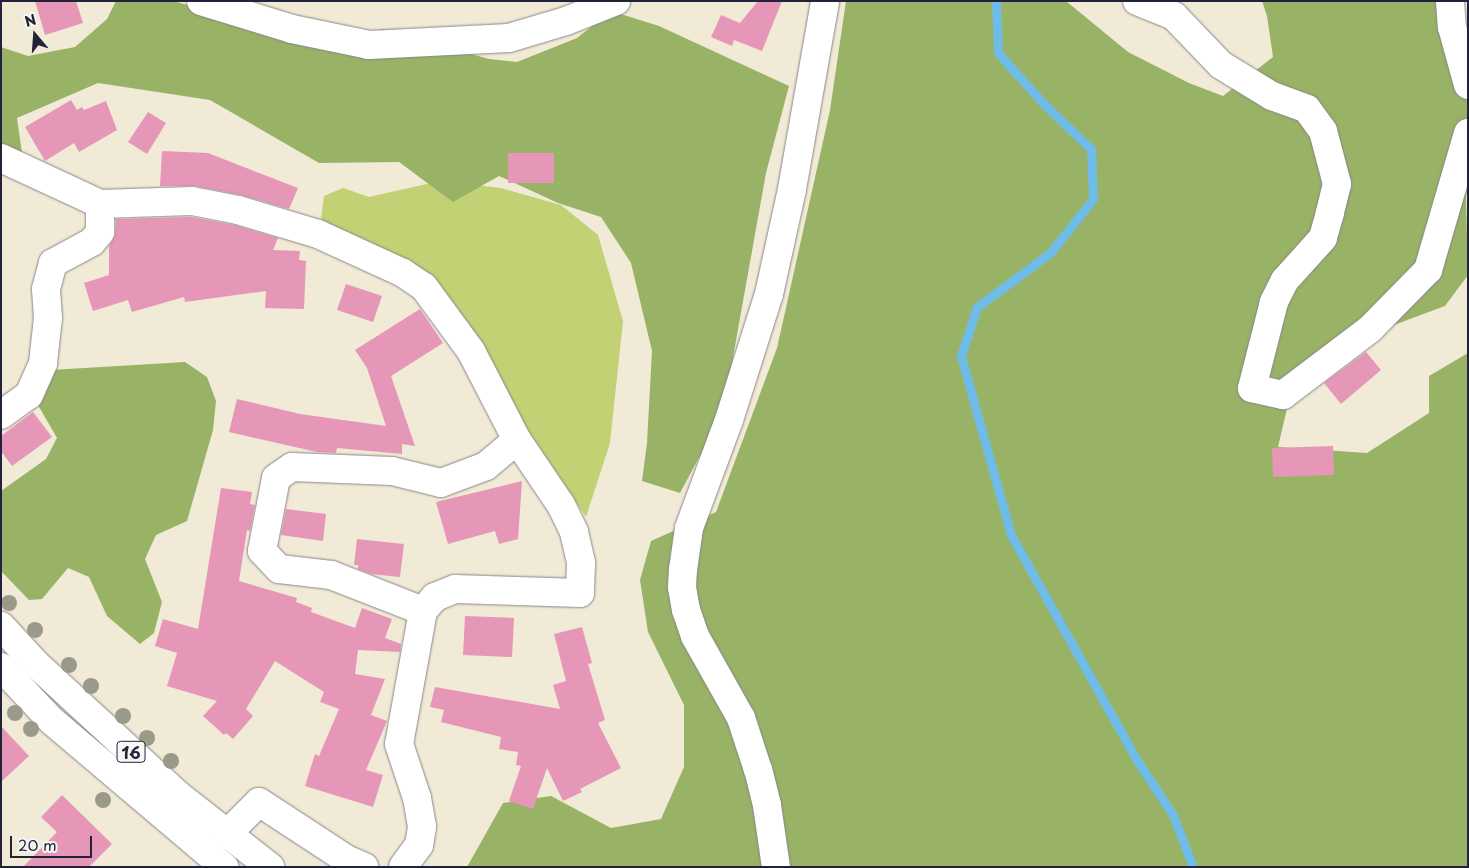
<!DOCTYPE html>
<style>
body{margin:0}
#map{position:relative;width:1469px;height:868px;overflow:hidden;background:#f1ead6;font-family:"Playpen Sans",sans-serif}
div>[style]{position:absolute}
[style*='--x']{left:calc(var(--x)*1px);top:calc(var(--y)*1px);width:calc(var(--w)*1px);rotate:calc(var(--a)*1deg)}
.green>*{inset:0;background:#c1d174}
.forest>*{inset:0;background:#98b366}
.stream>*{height:9px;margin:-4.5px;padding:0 4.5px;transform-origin:4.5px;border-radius:4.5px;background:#6fbce9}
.building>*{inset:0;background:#e697b7}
.roads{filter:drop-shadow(0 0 1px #8a8688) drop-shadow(0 0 1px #8a8688)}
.minor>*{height:28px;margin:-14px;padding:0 14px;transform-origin:14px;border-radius:14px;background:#fff}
.major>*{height:28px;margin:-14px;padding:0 14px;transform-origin:14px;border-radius:14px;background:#fff}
.trees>*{width:16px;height:16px;margin:-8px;border-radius:50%;background:#9a998a}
span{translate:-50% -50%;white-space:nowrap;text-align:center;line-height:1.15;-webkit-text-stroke:4px #f6f6f2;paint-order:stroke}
.shield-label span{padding:1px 4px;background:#f6f6f2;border:1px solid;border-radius:4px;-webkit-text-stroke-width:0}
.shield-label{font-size:16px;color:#22223b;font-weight:700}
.frame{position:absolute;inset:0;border:2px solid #22223b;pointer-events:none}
.north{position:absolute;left:10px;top:10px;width:50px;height:50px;-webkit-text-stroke:4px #f6f6f2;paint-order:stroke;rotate:342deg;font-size:14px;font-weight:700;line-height:20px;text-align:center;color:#22223b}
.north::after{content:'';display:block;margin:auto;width:18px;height:22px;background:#22223b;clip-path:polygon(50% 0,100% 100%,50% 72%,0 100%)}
.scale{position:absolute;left:10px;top:836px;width:82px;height:22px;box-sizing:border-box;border:2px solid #22223b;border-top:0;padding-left:6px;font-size:15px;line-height:18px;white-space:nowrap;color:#22223b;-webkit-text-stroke:4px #f6f6f2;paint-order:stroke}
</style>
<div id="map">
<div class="green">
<i style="clip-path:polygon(440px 181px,501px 188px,561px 205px,598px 235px,623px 321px,610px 443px,586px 517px,506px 397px,475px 334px,320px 228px,324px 196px,343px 188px,369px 197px)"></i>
</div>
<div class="forest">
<i style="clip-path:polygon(116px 1px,173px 1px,346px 48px,382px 29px,489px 59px,517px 62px,577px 38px,611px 11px,659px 26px,789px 86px,766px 173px,723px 413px,680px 493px,642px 481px,647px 443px,652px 351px,631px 263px,601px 217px,558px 203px,499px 176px,453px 202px,399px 162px,319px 163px,210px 100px,98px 83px,17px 118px,23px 160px,1px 150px,1px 47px,28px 56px,75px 47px,107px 19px)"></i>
<i style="clip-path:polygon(846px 1px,1066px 1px,1128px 52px,1189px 83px,1223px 96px,1273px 57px,1267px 16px,1262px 1px,1453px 1px,1468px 49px,1468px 187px,1466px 196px,1468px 275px,1445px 306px,1375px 332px,1293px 383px,1278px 447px,1367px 453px,1429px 413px,1429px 376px,1468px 353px,1468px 867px,467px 867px,503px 803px,551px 796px,611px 828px,661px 819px,684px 767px,684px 705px,648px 632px,640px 580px,651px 541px,716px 512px,777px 348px,830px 110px)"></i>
<i style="clip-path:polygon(185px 362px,207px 377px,216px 401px,213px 430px,187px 521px,156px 535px,145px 559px,162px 602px,154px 633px,140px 644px,107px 616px,89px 577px,68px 568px,42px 599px,29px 600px,1px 571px,1px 491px,46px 459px,57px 438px,38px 405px,51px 370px)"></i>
</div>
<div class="stream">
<i style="--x:996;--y:1;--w:52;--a:87.8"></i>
<i style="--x:998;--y:53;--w:69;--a:48"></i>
<i style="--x:1044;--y:104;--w:65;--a:43.8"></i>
<i style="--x:1091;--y:149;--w:50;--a:87.7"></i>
<i style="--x:1093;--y:199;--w:69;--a:128.5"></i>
<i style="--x:1050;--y:253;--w:91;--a:143.5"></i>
<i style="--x:977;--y:307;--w:52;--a:108.1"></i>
<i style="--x:961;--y:356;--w:186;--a:74.4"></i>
<i style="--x:1011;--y:535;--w:260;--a:60.8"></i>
<i style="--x:1138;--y:762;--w:64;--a:56.6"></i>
<i style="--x:1173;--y:815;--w:56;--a:69"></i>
</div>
<div class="building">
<i style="clip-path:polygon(35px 1px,76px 1px,83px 23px,45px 35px)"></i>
<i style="clip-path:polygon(758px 1px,782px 1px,762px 51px,734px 40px,732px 46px,711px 37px,721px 15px,740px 23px)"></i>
<i style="clip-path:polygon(71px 100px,77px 110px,82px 107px,84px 110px,106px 101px,117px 130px,79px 152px,74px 143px,45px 161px,25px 127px)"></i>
<i style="clip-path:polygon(148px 112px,166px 123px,147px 154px,128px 142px)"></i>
<i style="clip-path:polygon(162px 151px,208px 153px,298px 188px,289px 209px,241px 195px,195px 186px,160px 186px)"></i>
<i style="clip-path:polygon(508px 153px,554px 153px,554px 183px,508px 183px)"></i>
<i style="clip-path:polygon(191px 217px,234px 225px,278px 238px,273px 250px,300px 251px,299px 260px,306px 261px,304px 309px,265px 308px,266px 291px,185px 302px,184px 297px,132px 312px,128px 300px,93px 311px,84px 283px,109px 275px,109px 246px,115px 236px,116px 219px)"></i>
<i style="clip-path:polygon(346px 284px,382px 296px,373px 322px,337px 310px)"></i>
<i style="clip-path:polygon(420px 309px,443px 343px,391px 376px,415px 446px,402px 444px,402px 454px,337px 448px,336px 453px,317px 452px,229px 432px,237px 399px,300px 414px,386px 426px,367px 368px,355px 350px)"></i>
<i style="clip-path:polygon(1366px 352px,1381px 370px,1341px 404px,1324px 383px)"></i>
<i style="clip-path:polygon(33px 412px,52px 437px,12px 466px,1px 451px,1px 436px)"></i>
<i style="clip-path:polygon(1333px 446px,1334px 475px,1273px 477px,1272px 448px)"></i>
<i style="clip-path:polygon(522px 481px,518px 539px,499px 544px,495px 531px,448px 544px,436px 502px)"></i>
<i style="clip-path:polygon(221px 488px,252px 492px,250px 504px,255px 505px,250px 531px,247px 530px,239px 581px,297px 598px,296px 602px,312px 608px,311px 612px,355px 628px,362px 608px,392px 619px,385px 638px,401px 644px,400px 652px,358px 650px,355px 674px,385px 679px,371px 715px,387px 721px,366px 770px,383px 775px,373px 807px,305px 786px,315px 754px,319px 756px,339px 709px,320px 702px,324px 692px,275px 661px,246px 709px,253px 716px,233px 739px,226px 733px,224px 735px,203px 716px,217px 701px,167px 686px,177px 653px,155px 646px,163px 619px,198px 629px)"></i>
<i style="clip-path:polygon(286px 509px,326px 514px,323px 541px,281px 535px)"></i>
<i style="clip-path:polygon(357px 539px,404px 544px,400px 577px,371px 574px,358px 569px,358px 565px,354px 565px)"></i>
<i style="clip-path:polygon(465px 616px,514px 618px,512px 657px,463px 655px)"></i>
<i style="clip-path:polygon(582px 627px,592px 663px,588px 664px,605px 720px,598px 723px,621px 768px,580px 789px,582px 792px,563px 801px,547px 768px,533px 809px,509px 801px,521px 766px,516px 765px,518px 752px,499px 749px,501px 737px,441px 722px,444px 710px,430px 707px,435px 687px,560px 709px,553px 685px,566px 681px,554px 634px)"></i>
<i style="clip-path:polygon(1px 726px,29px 756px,1px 782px)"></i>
<i style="clip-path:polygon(62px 795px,112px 844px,89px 867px,23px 867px,57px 832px,41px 817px)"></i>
</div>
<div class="roads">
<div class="minor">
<i style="--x:201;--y:1;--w:95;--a:17.1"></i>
<i style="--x:292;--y:29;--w:79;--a:11.7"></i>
<i style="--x:369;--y:45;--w:140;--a:-2.9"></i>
<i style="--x:509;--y:38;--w:59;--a:-16.6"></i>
<i style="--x:566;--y:21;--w:54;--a:-21.8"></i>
<i style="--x:1137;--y:1;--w:40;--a:22"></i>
<i style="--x:1174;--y:16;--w:68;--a:46.2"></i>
<i style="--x:1221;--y:65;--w:60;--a:31.3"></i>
<i style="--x:1272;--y:96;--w:37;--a:20"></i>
<i style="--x:1307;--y:109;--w:27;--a:54"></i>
<i style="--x:1323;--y:131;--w:55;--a:75.2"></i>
<i style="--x:1337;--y:184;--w:30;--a:104"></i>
<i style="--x:1330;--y:213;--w:26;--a:106"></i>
<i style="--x:1323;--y:238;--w:57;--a:132.1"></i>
<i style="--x:1285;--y:280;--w:25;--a:117"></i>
<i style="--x:1274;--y:302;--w:89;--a:104.3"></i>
<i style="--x:1252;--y:388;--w:32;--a:13"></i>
<i style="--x:1283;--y:395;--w:109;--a:-37.2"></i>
<i style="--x:1370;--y:329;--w:83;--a:-45.5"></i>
<i style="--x:1428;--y:270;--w:143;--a:-73.7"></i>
<i style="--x:1450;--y:1;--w:26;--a:86"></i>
<i style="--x:1452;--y:27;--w:60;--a:74.6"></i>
<i style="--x:1;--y:158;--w:109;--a:24.9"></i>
<i style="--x:100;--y:204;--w:92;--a:-1.9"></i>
<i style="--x:192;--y:201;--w:47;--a:11.1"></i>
<i style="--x:238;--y:210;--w:84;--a:16.7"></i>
<i style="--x:318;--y:234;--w:94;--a:24.6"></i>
<i style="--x:403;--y:273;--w:25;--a:34"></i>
<i style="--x:424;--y:287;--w:79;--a:53.7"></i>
<i style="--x:471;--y:351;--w:100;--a:62.7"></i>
<i style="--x:517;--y:440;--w:78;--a:55.9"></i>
<i style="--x:561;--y:505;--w:30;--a:64"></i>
<i style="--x:574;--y:532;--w:32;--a:77"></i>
<i style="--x:581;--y:563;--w:30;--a:92"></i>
<i style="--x:580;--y:593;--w:125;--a:-178.2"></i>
<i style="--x:455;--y:589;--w:22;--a:158"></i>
<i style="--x:435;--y:597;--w:18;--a:131"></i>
<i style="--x:423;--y:611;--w:135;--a:100.2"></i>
<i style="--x:399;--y:744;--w:57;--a:71.6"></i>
<i style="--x:417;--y:798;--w:29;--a:80"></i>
<i style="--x:422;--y:827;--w:18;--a:99"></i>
<i style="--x:419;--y:845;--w:27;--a:126"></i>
<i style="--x:1;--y:415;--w:34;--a:-36"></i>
<i style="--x:29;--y:395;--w:35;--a:-66"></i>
<i style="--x:43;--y:363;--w:45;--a:-83.7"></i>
<i style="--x:48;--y:318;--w:29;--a:-94"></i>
<i style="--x:46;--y:289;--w:27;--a:-75"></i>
<i style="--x:53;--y:263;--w:44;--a:-28.3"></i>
<i style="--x:92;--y:242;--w:13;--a:-51"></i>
<i style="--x:100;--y:232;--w:28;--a:-90"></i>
<i style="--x:423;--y:611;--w:99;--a:-158.6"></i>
<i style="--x:331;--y:575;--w:52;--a:-173.4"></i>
<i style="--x:279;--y:569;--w:25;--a:-133"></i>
<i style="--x:262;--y:551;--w:74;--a:-79.1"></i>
<i style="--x:276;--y:478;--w:19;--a:-35"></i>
<i style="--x:292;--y:467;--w:100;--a:2.3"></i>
<i style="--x:392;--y:471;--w:50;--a:13.8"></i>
<i style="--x:441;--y:483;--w:48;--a:-20.7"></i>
<i style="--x:486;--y:466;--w:40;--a:-40"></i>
<i style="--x:227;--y:834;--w:45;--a:-45"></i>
<i style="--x:259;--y:802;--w:104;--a:33.2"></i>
<i style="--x:346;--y:859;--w:20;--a:24"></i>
<i style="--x:776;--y:867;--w:63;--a:-98.3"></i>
<i style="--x:767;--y:805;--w:36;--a:-104"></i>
<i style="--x:758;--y:770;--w:55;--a:-108.1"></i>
<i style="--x:741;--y:718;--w:94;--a:-119.3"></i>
<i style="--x:695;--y:636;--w:28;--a:-109"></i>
<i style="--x:686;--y:610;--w:23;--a:-100"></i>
<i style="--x:682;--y:587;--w:17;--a:-87"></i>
<i style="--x:683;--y:570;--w:42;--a:-81.9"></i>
<i style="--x:689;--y:528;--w:115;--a:-69.7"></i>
<i style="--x:729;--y:420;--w:132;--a:-72.4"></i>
<i style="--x:769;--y:294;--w:107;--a:-77.6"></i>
<i style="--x:792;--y:189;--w:191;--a:-80"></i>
</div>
<div class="major">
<i style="--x:1;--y:626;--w:52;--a:47.4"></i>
<i style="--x:36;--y:664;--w:193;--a:42.7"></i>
<i style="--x:178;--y:795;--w:117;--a:38"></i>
<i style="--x:1;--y:667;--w:74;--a:46.6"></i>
<i style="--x:52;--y:721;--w:226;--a:40.3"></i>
</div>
</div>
<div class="trees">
<i style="left:9px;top:603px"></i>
<i style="left:35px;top:630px"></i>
<i style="left:69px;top:665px"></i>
<i style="left:91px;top:686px"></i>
<i style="left:15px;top:713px"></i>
<i style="left:123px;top:716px"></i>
<i style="left:31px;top:729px"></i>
<i style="left:147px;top:738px"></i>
<i style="left:171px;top:761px"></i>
<i style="left:103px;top:800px"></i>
</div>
<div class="shield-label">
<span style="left:131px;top:752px">16</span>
</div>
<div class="frame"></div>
<div class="north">N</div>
<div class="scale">20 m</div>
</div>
